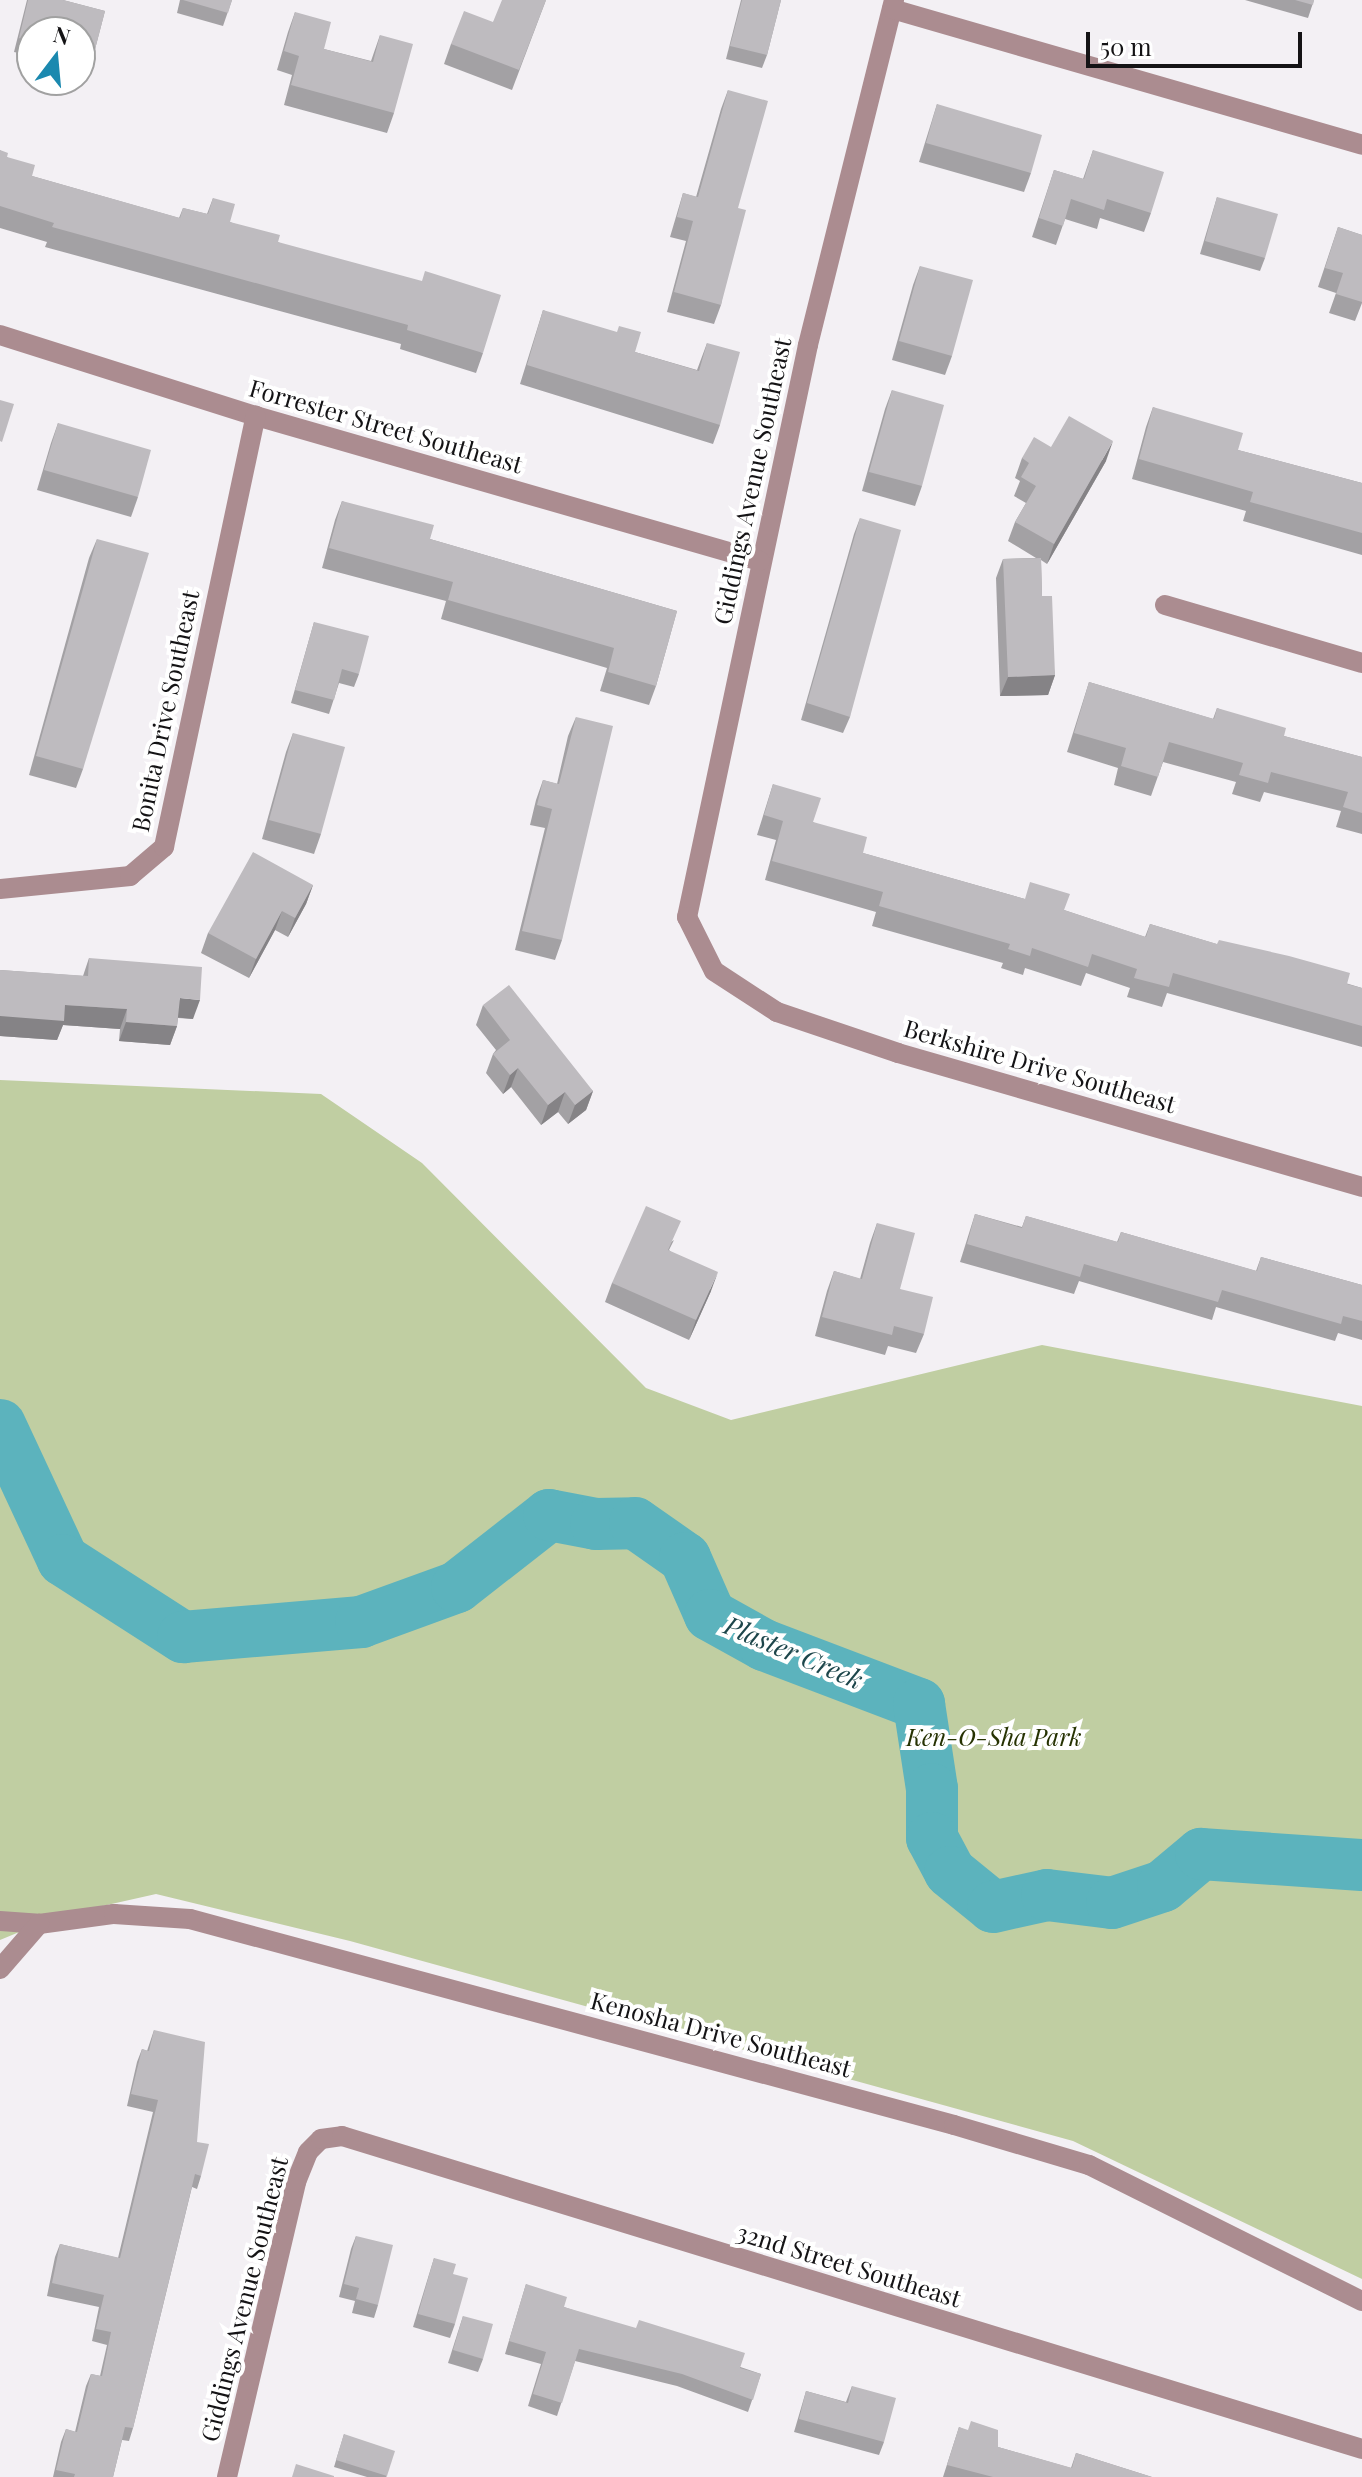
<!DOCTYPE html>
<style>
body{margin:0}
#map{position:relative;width:1362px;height:2477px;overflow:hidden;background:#f3f0f4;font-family:"Playfair Display",serif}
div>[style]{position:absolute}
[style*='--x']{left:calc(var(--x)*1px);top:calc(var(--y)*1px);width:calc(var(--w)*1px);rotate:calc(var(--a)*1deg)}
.green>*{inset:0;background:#c0cea2}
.river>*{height:52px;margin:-26px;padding:0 26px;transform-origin:26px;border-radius:26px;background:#5cb3bd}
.street>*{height:20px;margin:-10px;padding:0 10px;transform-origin:10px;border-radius:10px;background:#ab8c90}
.wall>*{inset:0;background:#a3a1a4}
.shaded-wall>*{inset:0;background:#858386}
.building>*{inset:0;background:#bebbbf}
span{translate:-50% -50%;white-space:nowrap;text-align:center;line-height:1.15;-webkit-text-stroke:8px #fff;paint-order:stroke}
.street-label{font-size:24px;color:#141315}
.park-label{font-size:24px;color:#263202;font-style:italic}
.water-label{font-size:26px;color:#1d464b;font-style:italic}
.north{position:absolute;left:16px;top:16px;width:80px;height:80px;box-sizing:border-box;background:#fff;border:2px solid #a1a1a1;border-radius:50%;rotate:16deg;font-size:22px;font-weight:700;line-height:32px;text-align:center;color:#141315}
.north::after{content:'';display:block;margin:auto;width:28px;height:36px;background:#1b89af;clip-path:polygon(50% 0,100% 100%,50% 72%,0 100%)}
.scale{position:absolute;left:1086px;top:32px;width:216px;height:36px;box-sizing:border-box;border:4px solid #141315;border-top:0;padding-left:10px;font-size:24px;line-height:28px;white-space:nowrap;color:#141315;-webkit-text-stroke:6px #fff;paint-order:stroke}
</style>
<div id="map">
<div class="green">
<i style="clip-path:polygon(0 1080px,321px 1094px,422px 1163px,646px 1388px,731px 1420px,1042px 1345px,1362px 1406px,1362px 2279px,1073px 2141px,350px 1941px,156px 1894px,58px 1916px,0 1940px)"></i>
</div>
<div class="river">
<i style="--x:0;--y:1425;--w:149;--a:65"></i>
<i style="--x:63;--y:1560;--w:143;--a:32.7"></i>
<i style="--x:183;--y:1637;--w:179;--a:-4.8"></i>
<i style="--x:361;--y:1622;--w:102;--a:-20"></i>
<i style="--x:457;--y:1587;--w:117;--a:-38"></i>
<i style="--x:549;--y:1515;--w:48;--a:10.8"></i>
<i style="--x:596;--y:1524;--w:39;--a:-1"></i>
<i style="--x:635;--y:1523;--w:61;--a:35"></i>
<i style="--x:685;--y:1558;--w:62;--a:66.3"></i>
<i style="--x:710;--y:1615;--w:62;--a:29.1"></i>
<i style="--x:764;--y:1645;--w:166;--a:20.8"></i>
<i style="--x:919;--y:1704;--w:86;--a:81.3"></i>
<i style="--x:932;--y:1789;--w:49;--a:90"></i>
<i style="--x:932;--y:1838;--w:38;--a:62"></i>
<i style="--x:950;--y:1872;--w:55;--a:39.1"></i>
<i style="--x:993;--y:1907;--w:55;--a:-12.5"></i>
<i style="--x:1047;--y:1895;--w:65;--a:7"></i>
<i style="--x:1112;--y:1903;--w:54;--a:-18.4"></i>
<i style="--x:1163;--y:1886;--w:50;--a:-40.1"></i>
<i style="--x:1201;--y:1854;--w:161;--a:3.9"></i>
</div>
<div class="street">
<i style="--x:894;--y:0;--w:356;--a:104"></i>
<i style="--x:808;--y:345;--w:585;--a:101.94"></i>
<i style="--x:687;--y:917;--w:60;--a:63.4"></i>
<i style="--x:714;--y:971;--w:75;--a:33.1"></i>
<i style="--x:777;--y:1012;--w:128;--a:18.7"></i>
<i style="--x:898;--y:1053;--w:483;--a:16.1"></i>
<i style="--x:892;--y:9;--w:489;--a:16.1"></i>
<i style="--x:0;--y:335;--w:269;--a:17.6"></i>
<i style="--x:256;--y:416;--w:524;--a:16.05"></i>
<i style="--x:1165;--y:605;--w:205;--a:16.4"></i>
<i style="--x:0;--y:889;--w:131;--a:-5.7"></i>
<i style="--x:130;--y:876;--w:45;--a:-40.5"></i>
<i style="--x:164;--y:847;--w:441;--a:-78"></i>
<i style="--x:0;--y:1921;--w:39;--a:4"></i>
<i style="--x:39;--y:1924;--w:76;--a:-7.6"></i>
<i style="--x:114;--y:1914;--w:76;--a:3.8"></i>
<i style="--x:190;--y:1919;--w:791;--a:15.09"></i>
<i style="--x:954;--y:2125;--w:141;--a:16.5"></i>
<i style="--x:1089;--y:2165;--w:305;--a:26.5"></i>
<i style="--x:0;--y:1969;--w:60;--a:-49.1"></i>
<i style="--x:227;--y:2477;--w:303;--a:-76.8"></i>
<i style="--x:296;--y:2182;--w:32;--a:-68"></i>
<i style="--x:308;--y:2152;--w:18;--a:-45"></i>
<i style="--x:321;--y:2139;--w:21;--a:-8"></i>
<i style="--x:342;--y:2136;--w:1067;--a:17.06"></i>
</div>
<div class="wall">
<i style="clip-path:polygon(27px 0,63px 0,105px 11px,93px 57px,88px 70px,80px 68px,80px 32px,32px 32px,32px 56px,14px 52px)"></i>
<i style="clip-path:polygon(180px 0,232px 0,223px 26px,177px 13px)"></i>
<i style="clip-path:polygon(546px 0,512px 90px,444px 64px,451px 44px,493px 22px)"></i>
<i style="clip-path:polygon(741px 0,781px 0,767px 55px,762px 68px,726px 59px)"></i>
<i style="clip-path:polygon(1245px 0,1314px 0,1308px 18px)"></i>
<i style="clip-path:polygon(295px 12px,324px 49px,371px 61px,380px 35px,394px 113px,387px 133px,284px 105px,292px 75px,277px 70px,288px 32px)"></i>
<i style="clip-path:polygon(728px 90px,738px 208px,721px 305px,714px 324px,667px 312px,686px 241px,670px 237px,683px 193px,696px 197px,721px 109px)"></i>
<i style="clip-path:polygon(937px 104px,1031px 173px,1024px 192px,919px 162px)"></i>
<i style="clip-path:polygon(0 150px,7px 157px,32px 176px,179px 218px,183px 208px,207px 214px,213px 198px,230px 222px,278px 242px,483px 353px,476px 373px,400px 349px,401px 344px,45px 247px,47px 242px,0 228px)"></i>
<i style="clip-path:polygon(1093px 150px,1151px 213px,1144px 232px,1100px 218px,1097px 229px,1065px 219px,1056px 245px,1032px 237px,1054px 170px,1083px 179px)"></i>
<i style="clip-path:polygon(1217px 197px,1265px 258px,1260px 271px,1200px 254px)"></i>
<i style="clip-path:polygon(1338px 227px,1362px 235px,1362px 303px,1355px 321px,1329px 313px,1336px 293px,1318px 287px)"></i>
<i style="clip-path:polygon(920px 266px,952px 356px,945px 375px,892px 360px,913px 285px)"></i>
<i style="clip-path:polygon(543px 310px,635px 352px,697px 370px,707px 343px,720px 425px,713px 444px,520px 384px)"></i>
<i style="clip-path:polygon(892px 390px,922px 486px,915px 506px,862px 491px,885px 409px)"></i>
<i style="clip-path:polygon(1153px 407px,1238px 450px,1362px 483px,1362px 555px,1243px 521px,1246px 511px,1132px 479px,1146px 427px)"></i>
<i style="clip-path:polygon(58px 423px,138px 497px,131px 517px,37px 490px,51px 443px)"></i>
<i style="clip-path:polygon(1051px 447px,1106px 461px,1047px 564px,1041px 560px,1042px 596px,1055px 675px,1048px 695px,1000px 696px,996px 578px,1003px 559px,1036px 558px,1008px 541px,1015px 522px,1026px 503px,1014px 496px,1020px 481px,1015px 478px,1022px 458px)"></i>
<i style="clip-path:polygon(342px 501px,430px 539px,677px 611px,656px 686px,649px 705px,600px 691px,607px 668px,441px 619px,446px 601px,322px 568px,335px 520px)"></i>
<i style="clip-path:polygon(860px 518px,850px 717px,843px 733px,801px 720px,854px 534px)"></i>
<i style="clip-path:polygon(97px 539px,83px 769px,76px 788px,29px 775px,89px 558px)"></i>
<i style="clip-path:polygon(314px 622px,359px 674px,354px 687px,339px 683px,329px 714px,291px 703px)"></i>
<i style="clip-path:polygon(1089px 682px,1213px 719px,1217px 708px,1284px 736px,1362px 757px,1362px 834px,1336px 827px,1341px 811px,1264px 792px,1260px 802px,1232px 794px,1236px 782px,1163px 762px,1151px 796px,1114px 785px,1118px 768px,1067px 752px)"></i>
<i style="clip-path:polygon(576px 717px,562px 940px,555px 960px,515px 950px,545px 828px,530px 825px,536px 800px,543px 780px,557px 784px,568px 736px)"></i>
<i style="clip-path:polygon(293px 733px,321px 834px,314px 854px,262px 839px,286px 752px)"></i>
<i style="clip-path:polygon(773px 784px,813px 822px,863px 853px,1064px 910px,1145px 937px,1150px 924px,1362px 988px,1362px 1047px,1167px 993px,1162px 1007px,1127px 997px,1130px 988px,1086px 973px,1081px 986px,1025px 968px,1023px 975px,1001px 968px,1003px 963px,872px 926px,876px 912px,765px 880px,776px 840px,757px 835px)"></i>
<i style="clip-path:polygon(313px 885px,306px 904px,288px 937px,275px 930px,249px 978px,201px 953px,208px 933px)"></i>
<i style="clip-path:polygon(89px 958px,193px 1019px,178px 1018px,177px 1026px,170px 1045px,119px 1041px,120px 1029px,63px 1025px,57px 1040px,0 1036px,0 970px,83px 976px)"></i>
<i style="clip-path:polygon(483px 1005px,593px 1091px,586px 1110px,568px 1124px,558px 1112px,541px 1125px,511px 1087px,503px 1094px,486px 1073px,493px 1054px,496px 1050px,476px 1025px)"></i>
<i style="clip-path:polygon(975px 1214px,1022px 1227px,1026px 1216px,1117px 1242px,1121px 1232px,1256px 1271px,1261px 1257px,1362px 1285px,1362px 1340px,1338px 1333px,1335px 1341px,1216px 1307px,1212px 1320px,1079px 1281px,1074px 1294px,960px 1262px)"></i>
<i style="clip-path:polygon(877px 1223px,900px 1289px,924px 1334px,916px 1353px,888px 1346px,885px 1355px,815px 1336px,827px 1291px,834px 1271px,860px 1279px,870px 1243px)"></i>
<i style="clip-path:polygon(674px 1240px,669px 1250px,711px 1291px,689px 1340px,605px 1302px,612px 1283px)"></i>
<i style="clip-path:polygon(154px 2030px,197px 2142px,201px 2176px,197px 2189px,192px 2187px,133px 2428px,129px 2441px,122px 2440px,113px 2477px,53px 2477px,61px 2442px,66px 2429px,75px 2432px,86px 2386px,91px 2374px,100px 2376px,107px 2345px,92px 2341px,99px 2307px,47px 2296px,55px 2257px,60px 2244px,118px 2258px,153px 2112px,127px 2106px,137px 2062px,142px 2049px,147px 2051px)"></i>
<i style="clip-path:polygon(356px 2236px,378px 2305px,374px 2318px,352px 2313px,355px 2301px,339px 2297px,351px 2249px)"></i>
<i style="clip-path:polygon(434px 2258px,453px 2274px,455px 2324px,450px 2338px,413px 2327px)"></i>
<i style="clip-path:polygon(526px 2284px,564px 2307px,761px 2374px,748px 2412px,677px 2386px,575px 2361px,557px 2416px,528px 2406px,541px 2364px,505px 2354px)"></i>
<i style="clip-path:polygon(463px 2316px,483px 2359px,478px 2372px,448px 2363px)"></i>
<i style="clip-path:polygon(852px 2386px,884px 2442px,879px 2455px,794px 2432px,806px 2391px,846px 2402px)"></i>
<i style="clip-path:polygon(959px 2427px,998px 2447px,1071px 2468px,1076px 2453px,1152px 2477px,943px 2477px)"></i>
<i style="clip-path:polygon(344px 2434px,387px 2476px,386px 2477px,367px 2477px,334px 2467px)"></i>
</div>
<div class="shaded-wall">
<i style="clip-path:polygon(1113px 441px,1106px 461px,1047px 564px,1054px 544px)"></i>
<i style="clip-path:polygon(1055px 675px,1048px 695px,1000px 696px,1008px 677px)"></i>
<i style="clip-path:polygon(313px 885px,306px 904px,288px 937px,295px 918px)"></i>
<i style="clip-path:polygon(282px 911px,275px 930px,249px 978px,256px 959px)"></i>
<i style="clip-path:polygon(180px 998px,200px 1000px,193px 1019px,173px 1017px)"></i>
<i style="clip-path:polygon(65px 1005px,127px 1009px,120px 1029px,63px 1025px,57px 1040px,0 1036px,0 1016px)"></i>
<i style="clip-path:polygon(126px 1022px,177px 1026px,170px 1045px,119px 1041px)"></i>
<i style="clip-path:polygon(518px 1068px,511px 1087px,503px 1094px,510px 1075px)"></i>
<i style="clip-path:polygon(593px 1091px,586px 1110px,568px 1124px,575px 1105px)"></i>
<i style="clip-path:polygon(565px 1092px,558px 1112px,541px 1125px,548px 1105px)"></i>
<i style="clip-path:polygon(718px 1272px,711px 1291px,689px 1340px,696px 1320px)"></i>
</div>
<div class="building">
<i style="clip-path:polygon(28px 0,63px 0,105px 11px,93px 57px,80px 54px,80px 32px,32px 32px,32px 42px,19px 38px)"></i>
<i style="clip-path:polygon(183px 0,232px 0,228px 13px)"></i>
<i style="clip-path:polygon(502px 0,546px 0,519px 70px,451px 44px,464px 11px,493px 22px)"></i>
<i style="clip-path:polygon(742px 0,781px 0,767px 55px,730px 46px)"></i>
<i style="clip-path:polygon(1295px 0,1314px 0,1313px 5px)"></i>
<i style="clip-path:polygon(295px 12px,331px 22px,324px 49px,373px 62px,380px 35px,413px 44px,394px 113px,291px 85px,299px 56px,284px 51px)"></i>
<i style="clip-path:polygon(728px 90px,768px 101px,738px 208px,746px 210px,721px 305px,674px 292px,693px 221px,677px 217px,683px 193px,698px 197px)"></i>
<i style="clip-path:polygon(937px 104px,1042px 135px,1031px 173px,926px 143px)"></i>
<i style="clip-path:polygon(0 150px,8px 153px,7px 157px,35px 165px,32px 176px,180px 218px,183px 208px,208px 214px,213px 198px,235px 204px,230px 222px,280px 235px,278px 242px,422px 281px,425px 271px,501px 295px,483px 353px,407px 330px,408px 325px,52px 227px,54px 223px,0 206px)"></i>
<i style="clip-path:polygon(1093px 150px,1164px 172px,1151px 213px,1107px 199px,1104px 210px,1071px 199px,1063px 226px,1039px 218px,1054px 170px,1084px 179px)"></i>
<i style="clip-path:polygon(1217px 197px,1278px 214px,1265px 258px,1205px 241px)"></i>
<i style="clip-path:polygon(1338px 227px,1362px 235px,1362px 302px,1336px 294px,1343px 273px,1325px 268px)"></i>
<i style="clip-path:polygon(920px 266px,973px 280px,952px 356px,899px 341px)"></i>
<i style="clip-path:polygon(543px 310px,617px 332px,619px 326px,641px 332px,635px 352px,699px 371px,707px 343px,740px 352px,720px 425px,527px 365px)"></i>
<i style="clip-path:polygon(892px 390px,944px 405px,922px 486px,869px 472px)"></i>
<i style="clip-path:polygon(0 400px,14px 404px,2px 442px,0 441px)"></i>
<i style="clip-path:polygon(1153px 407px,1243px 433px,1238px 450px,1362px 483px,1362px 533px,1250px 502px,1253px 492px,1139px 459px)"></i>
<i style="clip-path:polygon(1069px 416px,1113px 441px,1054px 544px,1015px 522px,1036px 486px,1021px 477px,1029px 463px,1022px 458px,1034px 437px,1051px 447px)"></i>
<i style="clip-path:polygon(58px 423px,151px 450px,138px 497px,44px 470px)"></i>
<i style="clip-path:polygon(342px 501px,434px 525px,430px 539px,677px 611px,656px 686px,608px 672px,614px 648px,448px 600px,453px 582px,329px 548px)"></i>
<i style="clip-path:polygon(860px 518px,901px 530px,850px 717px,807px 703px)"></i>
<i style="clip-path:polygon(97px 539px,149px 553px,83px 769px,36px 756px)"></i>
<i style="clip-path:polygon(1041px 558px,1042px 596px,1052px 596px,1055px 675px,1008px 677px,1003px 559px)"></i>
<i style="clip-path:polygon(314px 622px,369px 636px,359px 674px,342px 669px,334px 700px,295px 690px)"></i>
<i style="clip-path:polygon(1089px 682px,1214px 719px,1217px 708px,1286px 728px,1284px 736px,1362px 757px,1362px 813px,1343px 807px,1348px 792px,1271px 772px,1268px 783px,1239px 775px,1243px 763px,1169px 742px,1158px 777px,1121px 766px,1126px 748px,1074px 733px)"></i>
<i style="clip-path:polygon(576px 717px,613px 726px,562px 940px,522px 931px,552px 809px,537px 805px,543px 780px,559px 784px)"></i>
<i style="clip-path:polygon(293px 733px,345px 747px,321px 834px,269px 820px)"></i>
<i style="clip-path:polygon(773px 784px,821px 798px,813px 822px,867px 837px,863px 853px,1025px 899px,1030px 882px,1070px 894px,1064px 910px,1146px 937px,1150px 924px,1217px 944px,1219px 940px,1289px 956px,1350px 973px,1347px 984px,1362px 988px,1362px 1026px,1173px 973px,1169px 987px,1134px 978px,1137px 969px,1092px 954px,1088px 967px,1032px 948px,1030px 956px,1008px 949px,1010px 944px,879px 906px,883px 892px,772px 861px,783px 821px,764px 815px)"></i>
<i style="clip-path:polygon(253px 852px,313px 885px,295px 918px,282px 911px,256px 959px,208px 933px)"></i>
<i style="clip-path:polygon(89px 958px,202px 967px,200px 1000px,180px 998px,177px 1026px,126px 1022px,127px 1009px,65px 1005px,64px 1021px,0 1016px,0 970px,88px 976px)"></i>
<i style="clip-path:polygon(509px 985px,593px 1091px,575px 1105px,565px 1092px,548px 1105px,518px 1068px,510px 1075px,493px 1054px,510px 1040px,483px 1005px)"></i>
<i style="clip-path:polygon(646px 1206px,681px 1221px,668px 1250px,718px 1272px,696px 1320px,612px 1283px)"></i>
<i style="clip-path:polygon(975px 1214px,1022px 1228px,1026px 1216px,1118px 1242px,1121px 1232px,1257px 1271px,1261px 1257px,1362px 1285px,1362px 1321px,1343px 1316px,1341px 1324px,1222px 1290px,1218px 1302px,1084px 1264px,1080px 1277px,967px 1244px)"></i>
<i style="clip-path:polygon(877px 1223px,915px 1233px,900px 1289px,933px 1297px,924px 1334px,894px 1326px,892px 1335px,822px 1317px,834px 1271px,862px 1279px)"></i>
<i style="clip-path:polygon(154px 2030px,205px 2042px,197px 2142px,209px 2144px,201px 2176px,195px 2174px,133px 2428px,125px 2427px,113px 2477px,74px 2477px,75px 2474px,56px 2470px,66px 2429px,77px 2432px,91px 2374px,102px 2376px,111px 2332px,96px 2329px,104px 2295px,52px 2283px,60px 2244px,120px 2258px,158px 2100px,131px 2094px,142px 2049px,149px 2051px)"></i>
<i style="clip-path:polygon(356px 2236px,393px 2245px,378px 2305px,356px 2299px,359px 2288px,344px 2284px)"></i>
<i style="clip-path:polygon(434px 2258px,456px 2264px,453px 2274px,468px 2278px,455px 2324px,418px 2314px)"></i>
<i style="clip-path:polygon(526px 2284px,567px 2297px,564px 2307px,636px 2328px,639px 2320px,745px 2353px,740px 2368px,761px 2374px,753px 2400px,682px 2374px,579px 2349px,562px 2403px,533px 2394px,546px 2352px,509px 2341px)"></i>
<i style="clip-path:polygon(463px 2316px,493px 2324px,483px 2359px,453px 2350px)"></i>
<i style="clip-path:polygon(852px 2386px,896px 2398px,884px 2442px,799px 2419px,806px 2391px,848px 2403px)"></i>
<i style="clip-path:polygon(971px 2421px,998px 2430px,998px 2447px,1072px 2468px,1076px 2453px,1152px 2477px,993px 2477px,947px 2465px,959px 2427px,968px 2430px)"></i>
<i style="clip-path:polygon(344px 2434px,395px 2451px,387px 2476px,336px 2460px)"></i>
<i style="clip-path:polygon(296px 2464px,334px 2476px,334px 2477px,292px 2477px)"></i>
</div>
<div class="street-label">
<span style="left:386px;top:426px;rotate:16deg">Forrester Street Southeast</span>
<span style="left:752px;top:481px;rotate:-78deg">Giddings Avenue Southeast</span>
<span style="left:165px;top:711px;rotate:-78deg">Bonita Drive Southeast</span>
<span style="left:1040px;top:1066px;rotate:16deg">Berkshire Drive Southeast</span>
<span style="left:721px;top:2034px;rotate:15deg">Kenosha Drive Southeast</span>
<span style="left:849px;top:2265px;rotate:17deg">32nd Street Southeast</span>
<span style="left:244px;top:2299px;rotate:-76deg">Giddings Avenue Southeast</span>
</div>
<div class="park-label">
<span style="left:994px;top:1737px">Ken-O-Sha Park</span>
</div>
<div class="water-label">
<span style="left:794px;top:1652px;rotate:23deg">Plaster Creek</span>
</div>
<div class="north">N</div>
<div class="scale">50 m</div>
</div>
